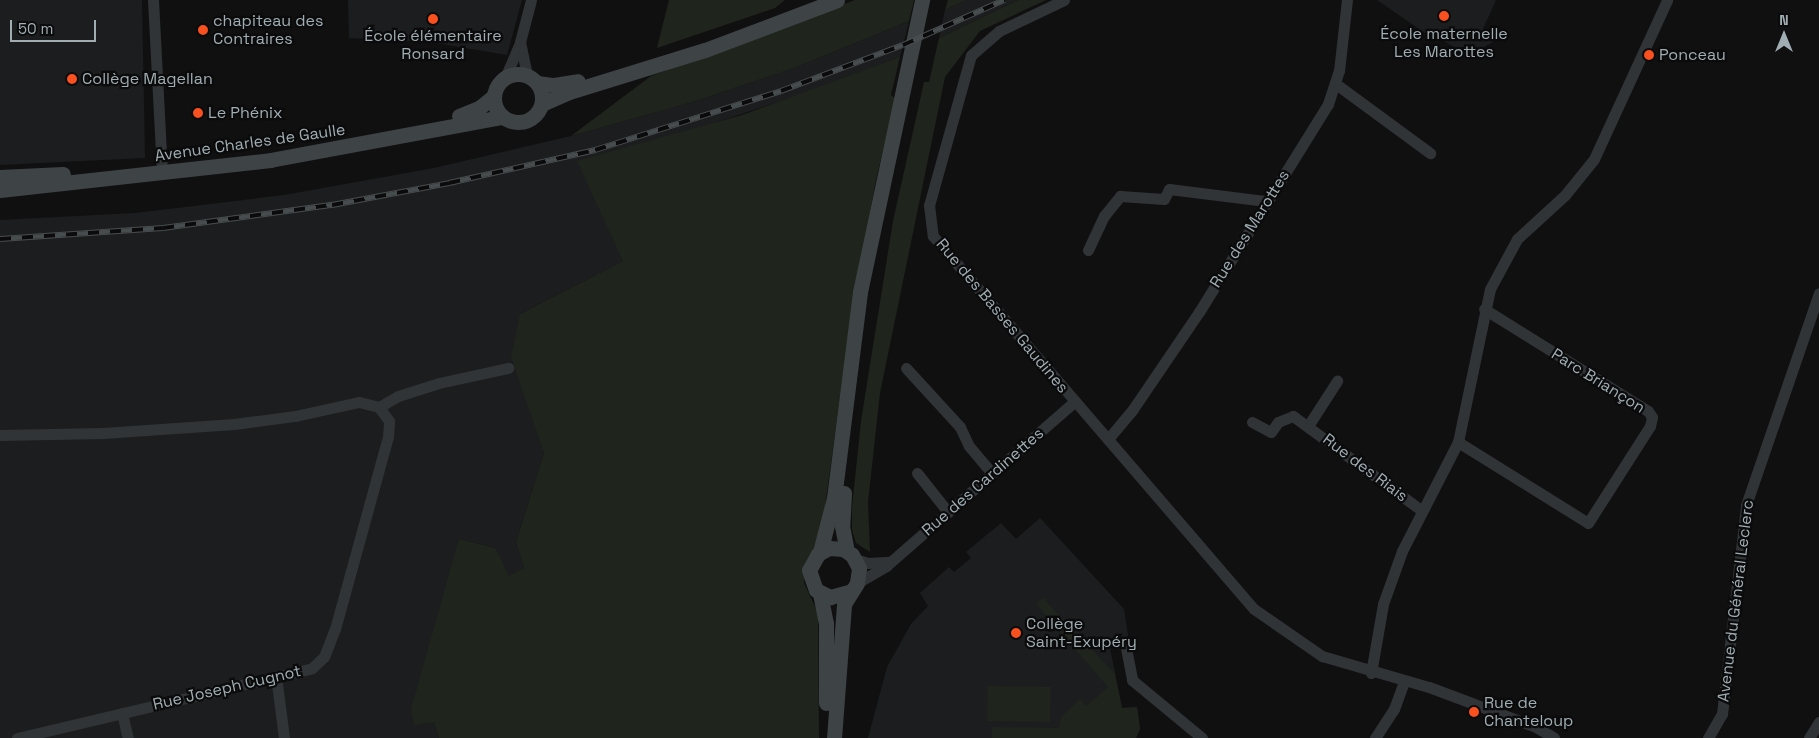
<!DOCTYPE html>
<meta charset="utf-8">
<style>
body{margin:0}
#map{position:relative;width:1819px;height:738px;overflow:hidden;background:#101011;font-family:"Space Grotesk",sans-serif}
div>[style]{position:absolute}
[style*='--x']{left:calc(var(--x)*1px);top:calc(var(--y)*1px);width:calc(var(--w)*1px);rotate:calc(var(--a)*1deg)}
.built>*{inset:0;background:#1c1d1e}
.green>*{inset:0;background:#1f241c}
.minor>*{height:11px;margin:-5.5px;padding:0 5.5px;transform-origin:5.5px;border-radius:5.5px;background:#313436}
.secondary>*{height:15px;margin:-7.5px;padding:0 7.5px;transform-origin:7.5px;border-radius:7.5px;background:#3e4446}
.secondary>.ring{margin:-7.5px;padding:0;box-sizing:content-box;background:none;border:15px solid #3e4446;border-radius:50%}
.rail>*{height:5.5px;margin-top:-2.75px;transform-origin:0;background:repeating-linear-gradient(90deg,#0b0b0c 0 11px,#474d4f 0 22px);box-sizing:border-box;border-block:1px solid #474d4f}
.dots>*{width:14px;height:14px;translate:-50% -50%;box-sizing:border-box;border:2px solid #0b0b0c;border-radius:50%}
span{translate:-50% -50%;white-space:nowrap;text-align:center;line-height:1.15;-webkit-text-stroke:4.5px #0b0b0c;paint-order:stroke}
.poi-label{font-size:16px;color:#a0aeb3}
.left{translate:0 -50%;text-align:left}
.street-label{font-size:16px;color:#a0aeb3}
.north{position:absolute;left:1759px;top:10px;width:50px;height:50px;-webkit-text-stroke:4px #0b0b0c;paint-order:stroke;rotate:0deg;font-size:14px;font-weight:700;line-height:20px;text-align:center;color:#a0aeb3}
.north::after{content:'';display:block;margin:auto;width:18px;height:22px;background:#a0aeb3;clip-path:polygon(50% 0,100% 100%,50% 72%,0 100%)}
.scale{position:absolute;left:10px;top:20px;width:86px;height:22px;box-sizing:border-box;border:2px solid #a0aeb3;border-top:0;padding-left:6px;font-size:15px;line-height:18px;white-space:nowrap;color:#a0aeb3;-webkit-text-stroke:4px #0b0b0c;paint-order:stroke}
</style>
<div id="map">
<div class="built">
<i style="clip-path:polygon(0 0,142px 0,145px 158px,0 165px)"></i>
<i style="clip-path:polygon(348px 0,522px 0,507px 55px,430px 42px,349px 38px)"></i>
<i style="clip-path:polygon(967px 0,1018px 0,939px 38px,945px 10px)"></i>
<i style="clip-path:polygon(1377px 0,1496px 0,1483px 29px,1500px 38px,1468px 56px,1441px 39px,1438px 42px)"></i>
<i style="clip-path:polygon(909px 21px,900px 57px,808px 92px,669px 138px,623px 261px,520px 314px,544px 453px,516px 542px,524px 568px,509px 577px,496px 548px,459px 539px,434px 722px,439px 738px,0 738px,0 220px,135px 213px,284px 195px,434px 168px,571px 136px,693px 102px,794px 68px)"></i>
<i style="clip-path:polygon(1040px 518px,1124px 609px,1129px 642px,1109px 643px,1122px 708px,1137px 707px,1140px 729px,1136px 738px,868px 738px,887px 667px,911px 624px,928px 606px,920px 593px,949px 567px,954px 572px,971px 558px,966px 552px,1001px 523px,1016px 539px)"></i>
</div>
<div class="green">
<i style="clip-path:polygon(669px 0,785px 0,775px 8px,657px 48px)"></i>
<i style="clip-path:polygon(855px 0,914px 0,909px 21px,794px 68px,693px 102px,571px 136px,651px 76px)"></i>
<i style="clip-path:polygon(948px 0,967px 0,945px 10px)"></i>
<i style="clip-path:polygon(1018px 0,1046px 0,980px 31px,945px 77px,880px 393px,868px 502px,870px 552px,856px 543px,852px 530px,852px 507px,861px 421px,893px 221px,924px 82px,929px 82px,939px 38px)"></i>
<i style="clip-path:polygon(900px 57px,891px 95px,896px 99px,877px 175px,852px 308px,824px 514px,814px 548px,806px 562px,804px 583px,818px 613px,819px 738px,439px 738px,434px 722px,414px 725px,411px 709px,459px 539px,496px 548px,509px 576px,524px 568px,516px 542px,544px 453px,511px 357px,520px 314px,623px 261px,577px 161px,742px 115px)"></i>
<i style="clip-path:polygon(1043px 598px,1115px 674px,1122px 708px,1137px 707px,1140px 729px,1136px 738px,992px 738px,992px 727px,1059px 728px,1061px 717px,1080px 699px,1086px 706px,1108px 687px,1036px 604px)"></i>
<i style="clip-path:polygon(988px 686px,1051px 687px,1050px 722px,987px 721px)"></i>
</div>
<div class="minor">
<i style="--x:153;--y:0;--w:174;--a:87"></i>
<i style="--x:1064;--y:0;--w:72;--a:154.5"></i>
<i style="--x:999;--y:31;--w:37;--a:139"></i>
<i style="--x:971;--y:55;--w:156;--a:105.6"></i>
<i style="--x:929;--y:205;--w:31;--a:83"></i>
<i style="--x:933;--y:236;--w:492;--a:49.3"></i>
<i style="--x:1254;--y:609;--w:83;--a:34.7"></i>
<i style="--x:1322;--y:656;--w:111;--a:16.2"></i>
<i style="--x:1429;--y:687;--w:114;--a:20.5"></i>
<i style="--x:1536;--y:727;--w:21;--a:31"></i>
<i style="--x:520;--y:42;--w:35;--a:78"></i>
<i style="--x:505;--y:78;--w:39;--a:-67"></i>
<i style="--x:520;--y:42;--w:43;--a:-75.3"></i>
<i style="--x:1336;--y:84;--w:117;--a:36.3"></i>
<i style="--x:1088;--y:250;--w:38;--a:-65"></i>
<i style="--x:1104;--y:216;--w:26;--a:-51"></i>
<i style="--x:1120;--y:196;--w:44;--a:3.9"></i>
<i style="--x:1164;--y:199;--w:11;--a:-63"></i>
<i style="--x:1169;--y:189;--w:98;--a:7.1"></i>
<i style="--x:906;--y:368;--w:80;--a:47.5"></i>
<i style="--x:960;--y:427;--w:21;--a:65"></i>
<i style="--x:969;--y:446;--w:35;--a:50"></i>
<i style="--x:379;--y:407;--w:22;--a:-30"></i>
<i style="--x:398;--y:396;--w:43;--a:-17.6"></i>
<i style="--x:439;--y:383;--w:71;--a:-12.3"></i>
<i style="--x:1252;--y:422;--w:21;--a:28"></i>
<i style="--x:1271;--y:432;--w:12;--a:-55"></i>
<i style="--x:1278;--y:422;--w:16;--a:-22"></i>
<i style="--x:1293;--y:416;--w:159;--a:36.3"></i>
<i style="--x:1308;--y:426;--w:54;--a:-57.2"></i>
<i style="--x:0;--y:435;--w:103;--a:-1.1"></i>
<i style="--x:103;--y:433;--w:131;--a:-3.9"></i>
<i style="--x:234;--y:424;--w:62;--a:-7.5"></i>
<i style="--x:295;--y:416;--w:66;--a:-12.3"></i>
<i style="--x:359;--y:402;--w:21;--a:14"></i>
<i style="--x:1108;--y:439;--w:39;--a:-50"></i>
<i style="--x:1133;--y:409;--w:117;--a:-55.8"></i>
<i style="--x:1199;--y:312;--w:245;--a:-58.2"></i>
<i style="--x:1328;--y:104;--w:35;--a:-72"></i>
<i style="--x:1339;--y:71;--w:71;--a:-83.6"></i>
<i style="--x:1458;--y:442;--w:153;--a:31.9"></i>
<i style="--x:1588;--y:523;--w:115;--a:-57.4"></i>
<i style="--x:1650;--y:426;--w:9;--a:-77"></i>
<i style="--x:1652;--y:417;--w:7;--a:-124"></i>
<i style="--x:1648;--y:411;--w:193;--a:-148.1"></i>
<i style="--x:917;--y:473;--w:50;--a:51.5"></i>
<i style="--x:855;--y:559;--w:14;--a:17"></i>
<i style="--x:868;--y:563;--w:22;--a:-3"></i>
<i style="--x:857;--y:583;--w:34;--a:-30"></i>
<i style="--x:886;--y:566;--w:251;--a:-41.1"></i>
<i style="--x:1126;--y:648;--w:33;--a:79"></i>
<i style="--x:1132;--y:680;--w:91;--a:39.6"></i>
<i style="--x:1371;--y:673;--w:70;--a:-80.1"></i>
<i style="--x:1383;--y:604;--w:56;--a:-70.3"></i>
<i style="--x:1402;--y:551;--w:123;--a:-62.8"></i>
<i style="--x:1458;--y:442;--w:156;--a:-78.2"></i>
<i style="--x:1490;--y:289;--w:57;--a:-61.6"></i>
<i style="--x:1517;--y:239;--w:65;--a:-42.5"></i>
<i style="--x:1565;--y:195;--w:46;--a:-51.1"></i>
<i style="--x:1594;--y:159;--w:175;--a:-65.3"></i>
<i style="--x:276;--y:676;--w:63;--a:82.6"></i>
<i style="--x:122;--y:713;--w:26;--a:77"></i>
<i style="--x:17;--y:738;--w:303;--a:-13.3"></i>
<i style="--x:312;--y:668;--w:16;--a:-43"></i>
<i style="--x:324;--y:657;--w:30;--a:-69"></i>
<i style="--x:335;--y:629;--w:199;--a:-74.6"></i>
<i style="--x:388;--y:437;--w:16;--a:-86"></i>
<i style="--x:389;--y:421;--w:17;--a:-126"></i>
<i style="--x:1375;--y:738;--w:35;--a:-57"></i>
<i style="--x:1394;--y:709;--w:30;--a:-70"></i>
<i style="--x:1708;--y:738;--w:28;--a:-60"></i>
<i style="--x:1722;--y:714;--w:210;--a:-83.4"></i>
<i style="--x:1746;--y:505;--w:224;--a:-71"></i>
<i style="--x:1809;--y:738;--w:19;--a:-58"></i>
</div>
<div class="secondary">
<i class="ring" style="left:494px;top:74px;width:33px;height:33px"></i>
<i style="--x:537;--y:83;--w:17;--a:7"></i>
<i style="--x:554;--y:85;--w:24;--a:-9"></i>
<i style="--x:542;--y:104;--w:30;--a:-24"></i>
<i style="--x:569;--y:92;--w:142;--a:-17.2"></i>
<i style="--x:705;--y:50;--w:141;--a:-20.7"></i>
<i style="--x:459;--y:116;--w:22;--a:-22"></i>
<i style="--x:479;--y:108;--w:19;--a:-39"></i>
<i style="--x:0;--y:177;--w:63;--a:-2.7"></i>
<i style="--x:0;--y:190;--w:272;--a:-6.3"></i>
<i style="--x:270;--y:160;--w:236;--a:-10.5"></i>
<i style="--x:844;--y:493;--w:33;--a:93"></i>
<i style="--x:842;--y:526;--w:25;--a:79"></i>
<i style="--x:820;--y:552;--w:56;--a:-75.5"></i>
<i style="--x:834;--y:498;--w:208;--a:-82.8"></i>
<i style="--x:860;--y:292;--w:299;--a:-78"></i>
<i style="--x:820;--y:593;--w:31;--a:79"></i>
<i style="--x:826;--y:623;--w:80;--a:90"></i>
<i style="--x:834;--y:738;--w:134;--a:-85.7"></i>
<i style="--x:844;--y:604;--w:25;--a:-58"></i>
<i style="--x:857;--y:583;--w:15;--a:-82"></i>
<i style="--x:859;--y:568;--w:15;--a:-118"></i>
<i style="--x:852;--y:555;--w:11;--a:-146"></i>
<i style="--x:843;--y:549;--w:14;--a:-176"></i>
<i style="--x:829;--y:548;--w:13;--a:151"></i>
<i style="--x:818;--y:554;--w:18;--a:119"></i>
<i style="--x:809;--y:570;--w:21;--a:71"></i>
<i style="--x:816;--y:590;--w:16;--a:27"></i>
<i style="--x:830;--y:597;--w:20;--a:-15"></i>
</div>
<div class="rail">
<i style="--x:0;--y:239;--w:163;--a:-3.9"></i>
<i style="--x:163;--y:228;--w:171;--a:-7.8"></i>
<i style="--x:332;--y:205;--w:119;--a:-10.6"></i>
<i style="--x:449;--y:183;--w:150;--a:-12.7"></i>
<i style="--x:595;--y:150;--w:195;--a:-17.6"></i>
<i style="--x:781;--y:91;--w:130;--a:-20.7"></i>
<i style="--x:903;--y:45;--w:111;--a:-24"></i>
</div>
<div class="dots">
<i style="left:1444px;top:16px;background:#f9501f"></i>
<i style="left:433px;top:19px;background:#f9501f"></i>
<i style="left:203px;top:30px;background:#f9501f"></i>
<i style="left:1649px;top:55px;background:#f9501f"></i>
<i style="left:72px;top:79px;background:#f9501f"></i>
<i style="left:198px;top:113px;background:#f9501f"></i>
<i style="left:1016px;top:633px;background:#f9501f"></i>
<i style="left:1474px;top:712px;background:#f9501f"></i>
</div>
<div class="poi-label">
<span class="left" style="left:213px;top:30px">chapiteau des<br>Contraires</span>
<span style="left:1444px;top:43px">École maternelle<br>Les Marottes</span>
<span style="left:433px;top:45px">École élémentaire<br>Ronsard</span>
<span class="left" style="left:1659px;top:55px">Ponceau</span>
<span class="left" style="left:82px;top:79px">Collège Magellan</span>
<span class="left" style="left:208px;top:113px">Le Phénix</span>
<span class="left" style="left:1026px;top:633px">Collège<br>Saint-Exupéry</span>
<span class="left" style="left:1484px;top:712px">Rue de<br>Chanteloup</span>
</div>
<div class="street-label">
<span style="left:250px;top:143px;rotate:-8deg">Avenue Charles de Gaulle</span>
<span style="left:1250px;top:229px;rotate:-58deg">Rue des Marottes</span>
<span style="left:1002px;top:316px;rotate:50deg">Rue des Basses Gaudines</span>
<span style="left:1598px;top:381px;rotate:32deg">Parc Briançon</span>
<span style="left:1365px;top:468px;rotate:37deg">Rue des Riais</span>
<span style="left:983px;top:482px;rotate:-41deg">Rue des Cardinettes</span>
<span style="left:1736px;top:601px;rotate:-83deg">Avenue du Général Leclerc</span>
<span style="left:227px;top:688px;rotate:-13deg">Rue Joseph Cugnot</span>
</div>
<div class="north">N</div>
<div class="scale">50 m</div>
</div>
